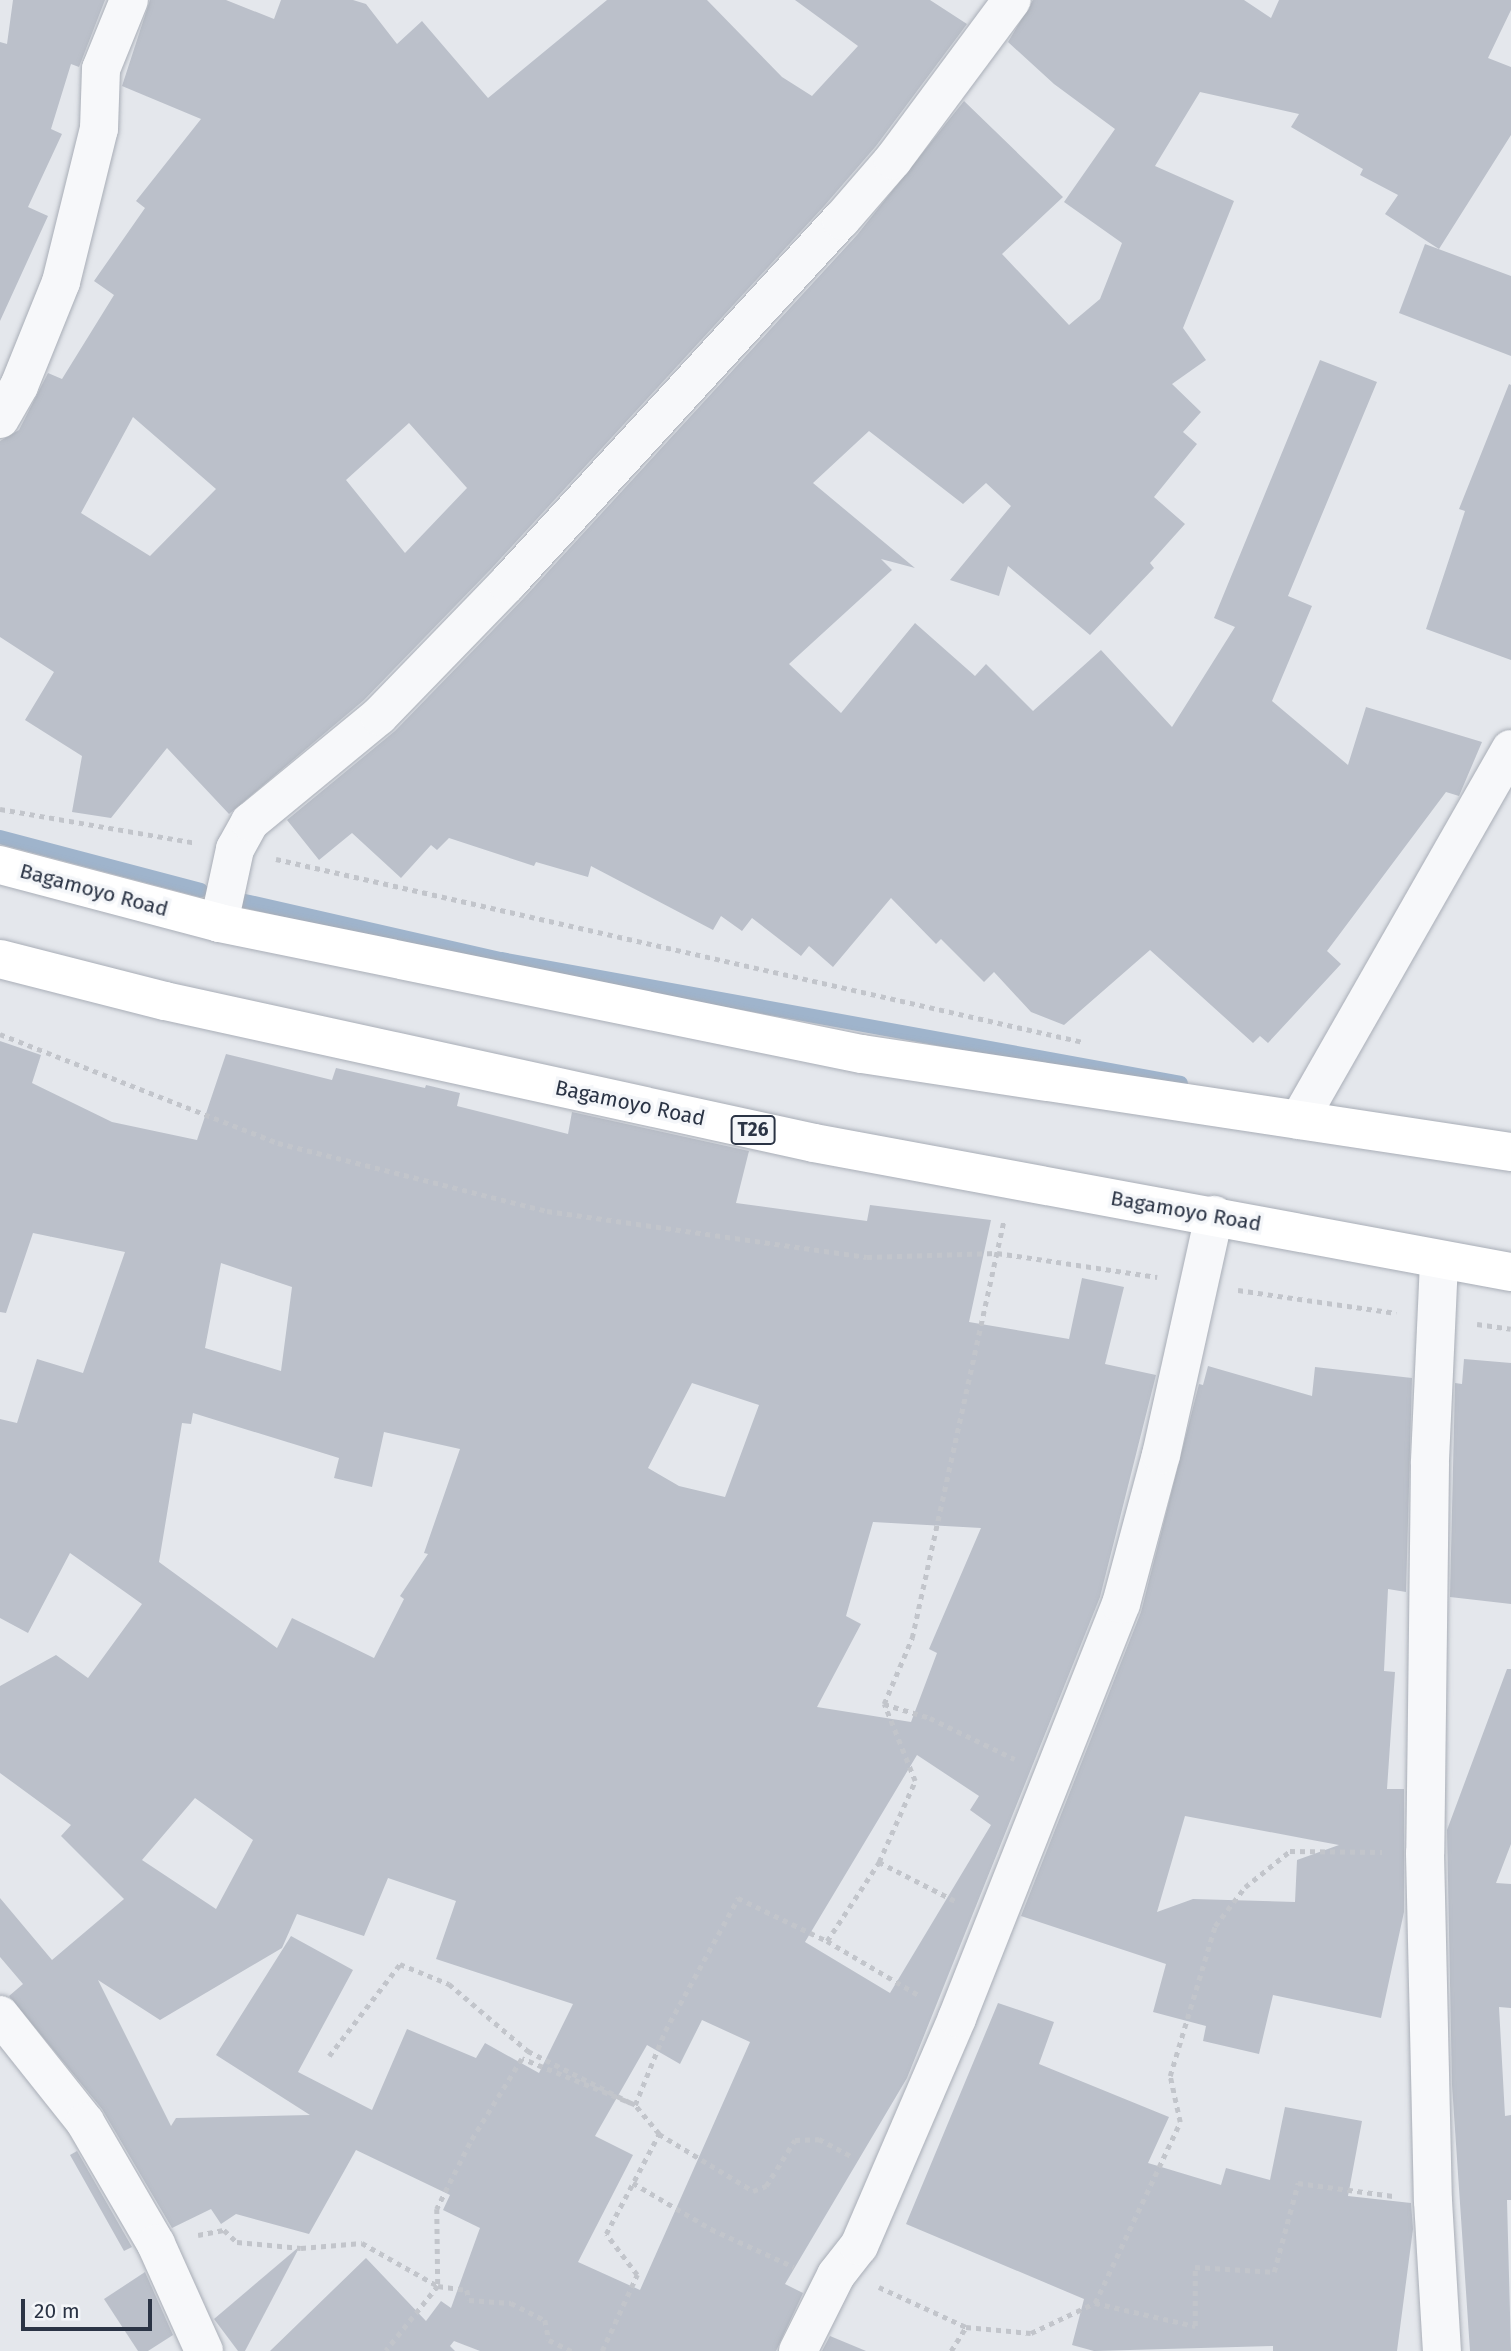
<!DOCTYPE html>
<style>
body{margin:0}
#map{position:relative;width:1511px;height:2351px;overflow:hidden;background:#e4e7ec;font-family:"Fira Sans",sans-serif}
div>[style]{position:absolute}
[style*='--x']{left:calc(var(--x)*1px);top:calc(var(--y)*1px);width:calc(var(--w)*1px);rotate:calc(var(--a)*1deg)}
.stream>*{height:14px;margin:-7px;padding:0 7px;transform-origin:7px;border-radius:7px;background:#9fb4cc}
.building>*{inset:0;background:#bbc0ca}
.path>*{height:4.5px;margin-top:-2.25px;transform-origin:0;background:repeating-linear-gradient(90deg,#c2c5cb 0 5px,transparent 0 10px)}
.roads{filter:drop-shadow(0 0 2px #a9aeb7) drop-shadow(0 0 2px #a9aeb7)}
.minor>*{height:38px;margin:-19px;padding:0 19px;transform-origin:19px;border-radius:19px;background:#f7f8fa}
.highway>*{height:38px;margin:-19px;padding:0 19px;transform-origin:19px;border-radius:19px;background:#fff}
span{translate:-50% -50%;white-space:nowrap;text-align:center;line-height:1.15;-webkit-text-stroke:7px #f4f6f9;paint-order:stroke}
.shield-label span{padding:2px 5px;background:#f4f6f9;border:2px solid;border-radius:5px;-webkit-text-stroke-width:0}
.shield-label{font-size:19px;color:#2b3445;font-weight:700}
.street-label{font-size:21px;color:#2b3445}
.scale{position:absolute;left:21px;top:2299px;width:131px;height:32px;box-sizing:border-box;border:4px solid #2b3445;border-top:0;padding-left:9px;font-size:21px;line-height:24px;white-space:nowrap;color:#2b3445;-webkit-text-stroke:5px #f4f6f9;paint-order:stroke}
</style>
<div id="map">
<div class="stream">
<i style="--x:0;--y:837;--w:208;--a:14.8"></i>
<i style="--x:245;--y:901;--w:262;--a:12.8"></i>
<i style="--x:501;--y:959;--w:691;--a:10.33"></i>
</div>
<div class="building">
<i style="clip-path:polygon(13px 0,105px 0,79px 67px,71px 64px,51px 129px,62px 134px,28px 207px,48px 216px,0 321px,0 42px,7px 44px)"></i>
<i style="clip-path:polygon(evenodd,150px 0,226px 0,274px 19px,281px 0,353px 0,366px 4px,397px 44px,422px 21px,488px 98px,607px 0,707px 0,782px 77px,812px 96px,858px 46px,795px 0,930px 0,967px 24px,876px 146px,825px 205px,491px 569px,364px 700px,229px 814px,167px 748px,111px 818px,72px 812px,82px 756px,25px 720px,54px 672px,0 637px,0 441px,19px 430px,48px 373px,62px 379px,114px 295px,94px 281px,145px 208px,136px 201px,201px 119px,122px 86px,150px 0,133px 417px,216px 489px,150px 556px,81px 513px,133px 417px,150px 0,409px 423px,467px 488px,405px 553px,346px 480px,409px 423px)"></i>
<i style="clip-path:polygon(1033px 0,1244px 0,1271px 18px,1279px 0,1511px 0,1511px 10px,1488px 58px,1511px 67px,1511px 135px,1439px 249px,1385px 214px,1398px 195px,1360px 175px,1363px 169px,1291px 127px,1299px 114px,1200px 92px,1155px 166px,1234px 201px,1183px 328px,1206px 360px,1172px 384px,1201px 412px,1183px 432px,1197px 444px,1154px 497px,1185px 524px,1150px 563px,1154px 568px,1090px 635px,1008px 566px,999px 596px,950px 580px,1011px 506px,986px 483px,963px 504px,869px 431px,813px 483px,915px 568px,881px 559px,892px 570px,789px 664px,841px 713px,915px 623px,975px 676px,986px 664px,1033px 711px,1101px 650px,1172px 727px,1235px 627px,1214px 618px,1320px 360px,1377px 382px,1288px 596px,1312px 606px,1272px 701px,1348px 765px,1366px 707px,1482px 742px,1459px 796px,1446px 792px,1327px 951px,1341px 964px,1268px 1043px,1260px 1036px,1253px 1043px,1150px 950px,1064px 1025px,1031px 1012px,994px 972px,984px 982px,941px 939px,936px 944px,891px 898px,833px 967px,809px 946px,801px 956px,752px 918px,742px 931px,721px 916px,713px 930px,591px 866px,588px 877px,536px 862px,534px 866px,449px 838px,437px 850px,431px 845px,401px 878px,352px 833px,319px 860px,287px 820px,395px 731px,523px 599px,857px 235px,964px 101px,1063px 197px,1002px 254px,1069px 325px,1100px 299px,1122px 243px,1064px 202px,1115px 129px,1054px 84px,1008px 42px)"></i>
<i style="clip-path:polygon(1425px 244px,1511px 276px,1511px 356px,1399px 313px)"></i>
<i style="clip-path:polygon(1509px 384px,1511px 385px,1511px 660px,1426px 629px,1465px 511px,1459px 509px)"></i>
<i style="clip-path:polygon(evenodd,0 1041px,41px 1055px,32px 1083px,112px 1122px,197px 1140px,226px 1054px,332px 1080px,336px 1068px,425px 1088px,426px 1085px,460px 1093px,457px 1106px,568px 1134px,572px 1112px,749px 1151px,736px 1203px,867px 1221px,870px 1205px,991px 1220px,969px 1322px,1069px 1339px,1082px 1278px,1124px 1287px,1105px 1364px,1156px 1375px,1100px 1597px,907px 2078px,785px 2284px,803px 2293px,776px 2351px,480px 2351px,454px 2341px,450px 2346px,455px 2351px,270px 2351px,366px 2258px,426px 2321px,441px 2301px,451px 2308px,480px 2228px,443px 2210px,450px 2195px,356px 2150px,309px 2234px,236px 2214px,221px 2224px,211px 2209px,172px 2228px,102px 2109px,9px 1996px,23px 1984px,0 1957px,0 1898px,52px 1960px,124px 1899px,61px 1836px,71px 1825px,0 1773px,0 1686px,56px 1655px,88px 1678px,142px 1604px,70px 1553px,28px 1633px,0 1618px,0 1419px,17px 1423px,37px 1359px,83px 1373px,125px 1252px,33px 1233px,6px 1313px,0 1312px,0 1041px,221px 1263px,292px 1287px,281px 1371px,205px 1348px,221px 1263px,0 1041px,692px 1383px,759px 1405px,725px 1497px,679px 1486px,648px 1468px,692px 1383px,0 1041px,193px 1413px,339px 1458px,334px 1478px,372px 1487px,384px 1432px,460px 1449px,424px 1553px,428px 1554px,400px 1596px,404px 1599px,374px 1658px,292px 1618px,277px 1648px,159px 1562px,182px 1423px,191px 1424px,193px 1413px,0 1041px,873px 1522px,981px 1528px,929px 1649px,937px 1653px,911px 1722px,817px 1707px,861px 1624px,846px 1616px,873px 1522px,0 1041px,917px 1755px,979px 1796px,970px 1810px,991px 1825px,890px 1993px,805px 1942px,917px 1755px,0 1041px,195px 1798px,253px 1840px,216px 1909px,142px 1860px,195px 1798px,0 1041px,388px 1878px,456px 1901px,436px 1959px,573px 2004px,539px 2073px,485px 2043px,476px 2058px,407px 2029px,372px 2110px,298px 2072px,353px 1970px,291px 1936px,216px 2055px,310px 2115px,176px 2118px,171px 2126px,98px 1980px,160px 2020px,282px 1948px,297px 1914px,364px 1936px,388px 1878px,0 1041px,702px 2020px,750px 2042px,640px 2290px,578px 2262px,633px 2155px,595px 2136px,647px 2045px,680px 2064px,702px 2020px)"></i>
<i style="clip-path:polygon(1464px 1359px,1511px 1363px,1511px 1604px,1450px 1597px,1455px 1383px,1462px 1384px)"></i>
<i style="clip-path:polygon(evenodd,1208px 1366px,1312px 1396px,1315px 1367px,1412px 1378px,1406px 1592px,1388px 1589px,1384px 1671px,1395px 1672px,1387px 1789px,1404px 1789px,1404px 1912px,1381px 2018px,1273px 1995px,1259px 2054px,1203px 2041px,1206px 2026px,1153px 2012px,1166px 1964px,1021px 1916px,1141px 1612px,1199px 1384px,1203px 1385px,1208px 1366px,1185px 1816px,1312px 1840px,1339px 1845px,1297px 1860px,1295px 1902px,1193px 1899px,1157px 1912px,1185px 1816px)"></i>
<i style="clip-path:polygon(1507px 1669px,1511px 1669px,1511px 1844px,1496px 1883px,1511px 1884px,1511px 2008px,1499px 2007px,1505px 2116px,1511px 2115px,1511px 2200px,1507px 2200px,1511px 2351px,1470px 2351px,1452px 2085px,1447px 1830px)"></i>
<i style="clip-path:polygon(998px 2003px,1054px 2022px,1039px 2064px,1169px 2117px,1148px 2163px,1221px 2185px,1226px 2168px,1270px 2180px,1285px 2107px,1362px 2121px,1348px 2196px,1411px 2203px,1413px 2229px,1397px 2351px,1273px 2351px,1273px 2346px,1094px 2351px,1072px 2345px,1084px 2299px,906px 2224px)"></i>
<i style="clip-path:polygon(77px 2151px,132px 2247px,124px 2251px,70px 2155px)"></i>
<i style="clip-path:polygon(300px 2246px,245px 2351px,238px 2351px,214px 2319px)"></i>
<i style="clip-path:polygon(145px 2272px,173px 2335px,148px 2351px,138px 2351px,104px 2299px)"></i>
<i style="clip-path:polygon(830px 2336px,866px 2351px,822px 2351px)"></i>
</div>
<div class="path">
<i style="--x:0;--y:809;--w:199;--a:9.8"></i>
<i style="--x:276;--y:859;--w:827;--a:12.78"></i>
<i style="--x:0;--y:1034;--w:299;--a:21.4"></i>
<i style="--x:278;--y:1143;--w:277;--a:14.2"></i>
<i style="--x:547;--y:1211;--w:323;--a:8.2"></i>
<i style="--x:867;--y:1257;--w:130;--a:-1.8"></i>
<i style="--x:997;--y:1253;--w:162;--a:8.5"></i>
<i style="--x:1238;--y:1290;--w:160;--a:8.3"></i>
<i style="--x:1477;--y:1324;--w:34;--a:8"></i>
<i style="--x:884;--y:1704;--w:48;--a:16.9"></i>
<i style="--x:930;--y:1718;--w:94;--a:25.8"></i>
<i style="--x:879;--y:1862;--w:88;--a:27.1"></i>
<i style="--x:827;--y:1941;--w:108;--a:30.6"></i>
<i style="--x:329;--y:2056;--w:116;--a:-52.3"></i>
<i style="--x:400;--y:1964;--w:53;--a:22.2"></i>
<i style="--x:449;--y:1984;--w:104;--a:40.3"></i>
<i style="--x:528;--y:2051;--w:120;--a:26.8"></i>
<i style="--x:635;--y:2105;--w:122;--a:-157.8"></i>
<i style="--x:522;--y:2059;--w:99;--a:121.8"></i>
<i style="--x:470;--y:2143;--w:74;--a:116.6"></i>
<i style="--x:437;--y:2209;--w:77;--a:89.3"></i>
<i style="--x:438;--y:2286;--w:83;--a:128.7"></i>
<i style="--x:659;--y:2134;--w:38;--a:-130"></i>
<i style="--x:635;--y:2105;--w:80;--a:-67.9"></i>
<i style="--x:665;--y:2031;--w:152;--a:-61.2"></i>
<i style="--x:738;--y:1898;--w:99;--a:25.8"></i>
<i style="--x:827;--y:1941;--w:95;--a:-56.6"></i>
<i style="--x:879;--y:1862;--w:89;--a:-66"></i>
<i style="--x:915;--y:1781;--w:83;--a:-111.9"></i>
<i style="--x:884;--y:1704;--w:72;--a:-67"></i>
<i style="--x:912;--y:1638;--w:429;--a:-77.6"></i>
<i style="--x:633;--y:2183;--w:91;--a:30.5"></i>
<i style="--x:711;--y:2229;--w:91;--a:24.6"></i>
<i style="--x:198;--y:2235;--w:26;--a:-11"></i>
<i style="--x:224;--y:2230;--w:18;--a:43"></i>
<i style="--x:237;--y:2242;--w:64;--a:5.4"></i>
<i style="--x:301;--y:2248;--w:61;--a:-4.7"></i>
<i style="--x:362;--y:2243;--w:87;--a:29.5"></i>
<i style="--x:438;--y:2286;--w:29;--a:8"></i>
<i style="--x:467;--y:2290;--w:10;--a:79"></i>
<i style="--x:469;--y:2300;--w:42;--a:4.1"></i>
<i style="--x:511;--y:2303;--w:38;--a:27"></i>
<i style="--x:545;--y:2320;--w:20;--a:79"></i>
<i style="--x:549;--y:2340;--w:25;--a:26"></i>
<i style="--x:879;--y:2287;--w:96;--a:24.7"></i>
<i style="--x:966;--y:2327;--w:65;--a:5.3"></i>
<i style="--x:1031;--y:2333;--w:71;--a:-25.1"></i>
<i style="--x:1095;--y:2303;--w:200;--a:-64.8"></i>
<i style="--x:1180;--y:2122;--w:47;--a:-102.3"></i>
<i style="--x:1170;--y:2076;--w:157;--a:-73.3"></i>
<i style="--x:1215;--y:1926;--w:49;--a:-52.4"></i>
<i style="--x:1245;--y:1887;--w:58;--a:-38.7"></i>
<i style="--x:1290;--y:1851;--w:92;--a:0.6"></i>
<i style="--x:1095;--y:2303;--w:103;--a:13"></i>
<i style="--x:1195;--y:2326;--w:59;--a:-90"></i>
<i style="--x:1195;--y:2267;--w:79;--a:3.6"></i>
<i style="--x:1274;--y:2272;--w:92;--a:-74.9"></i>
<i style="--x:1298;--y:2183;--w:96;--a:7.8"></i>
<i style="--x:602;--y:2351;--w:84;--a:-65.3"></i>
<i style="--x:637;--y:2275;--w:51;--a:-127.1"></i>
<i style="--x:606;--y:2234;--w:113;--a:-62.1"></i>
<i style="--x:659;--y:2134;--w:110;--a:31.2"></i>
<i style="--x:753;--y:2191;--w:14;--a:-21"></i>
<i style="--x:766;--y:2186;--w:54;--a:-57.8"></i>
<i style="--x:795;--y:2140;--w:24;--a:-2"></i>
<i style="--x:819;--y:2139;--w:36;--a:28"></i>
<i style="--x:951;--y:2351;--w:28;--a:-58"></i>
</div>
<div class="roads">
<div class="minor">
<i style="--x:0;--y:419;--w:38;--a:-60"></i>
<i style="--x:19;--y:386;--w:112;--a:-68"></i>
<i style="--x:61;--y:282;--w:158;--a:-76.1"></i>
<i style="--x:99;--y:129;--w:60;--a:-88.1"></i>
<i style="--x:101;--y:69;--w:74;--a:-67.9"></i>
<i style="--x:219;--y:923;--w:76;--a:-77.8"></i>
<i style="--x:235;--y:849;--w:31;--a:-61"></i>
<i style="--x:250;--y:822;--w:167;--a:-39.4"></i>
<i style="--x:379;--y:716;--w:184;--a:-45.9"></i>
<i style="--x:507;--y:584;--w:494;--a:-47.5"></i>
<i style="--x:841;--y:220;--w:79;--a:-49.1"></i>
<i style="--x:893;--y:160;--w:199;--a:-53.4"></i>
<i style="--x:1299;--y:1120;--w:427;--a:-60.3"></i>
<i style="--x:1439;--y:1262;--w:202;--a:92.6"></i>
<i style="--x:1430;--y:1464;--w:389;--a:90.7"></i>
<i style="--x:1425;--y:1853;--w:348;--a:88.7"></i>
<i style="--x:1433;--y:2201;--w:150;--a:86.6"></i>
<i style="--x:0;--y:2015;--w:137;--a:51.5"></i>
<i style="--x:85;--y:2122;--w:141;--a:59.8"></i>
<i style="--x:156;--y:2244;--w:117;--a:65.8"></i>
<i style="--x:798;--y:2351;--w:85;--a:-63.4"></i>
<i style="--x:836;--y:2275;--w:37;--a:-52"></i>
<i style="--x:859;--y:2246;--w:248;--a:-66.7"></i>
<i style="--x:957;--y:2018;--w:445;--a:-68.4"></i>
<i style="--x:1121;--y:1604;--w:154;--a:-75"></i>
<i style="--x:1161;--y:1455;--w:246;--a:-77.5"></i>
</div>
<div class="highway">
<i style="--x:0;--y:865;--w:227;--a:14.8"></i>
<i style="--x:219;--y:923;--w:656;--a:11.52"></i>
<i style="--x:862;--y:1054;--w:656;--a:8.59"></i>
<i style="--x:0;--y:959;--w:170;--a:14.3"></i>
<i style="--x:165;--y:1001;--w:664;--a:12.34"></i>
<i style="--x:814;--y:1143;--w:709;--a:10.49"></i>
</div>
</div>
<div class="shield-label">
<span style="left:753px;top:1130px">T26</span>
</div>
<div class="street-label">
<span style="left:94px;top:890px;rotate:15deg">Bagamoyo Road</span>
<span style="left:630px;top:1103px;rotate:12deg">Bagamoyo Road</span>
<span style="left:1186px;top:1211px;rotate:10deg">Bagamoyo Road</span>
</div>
<div class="scale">20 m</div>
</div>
